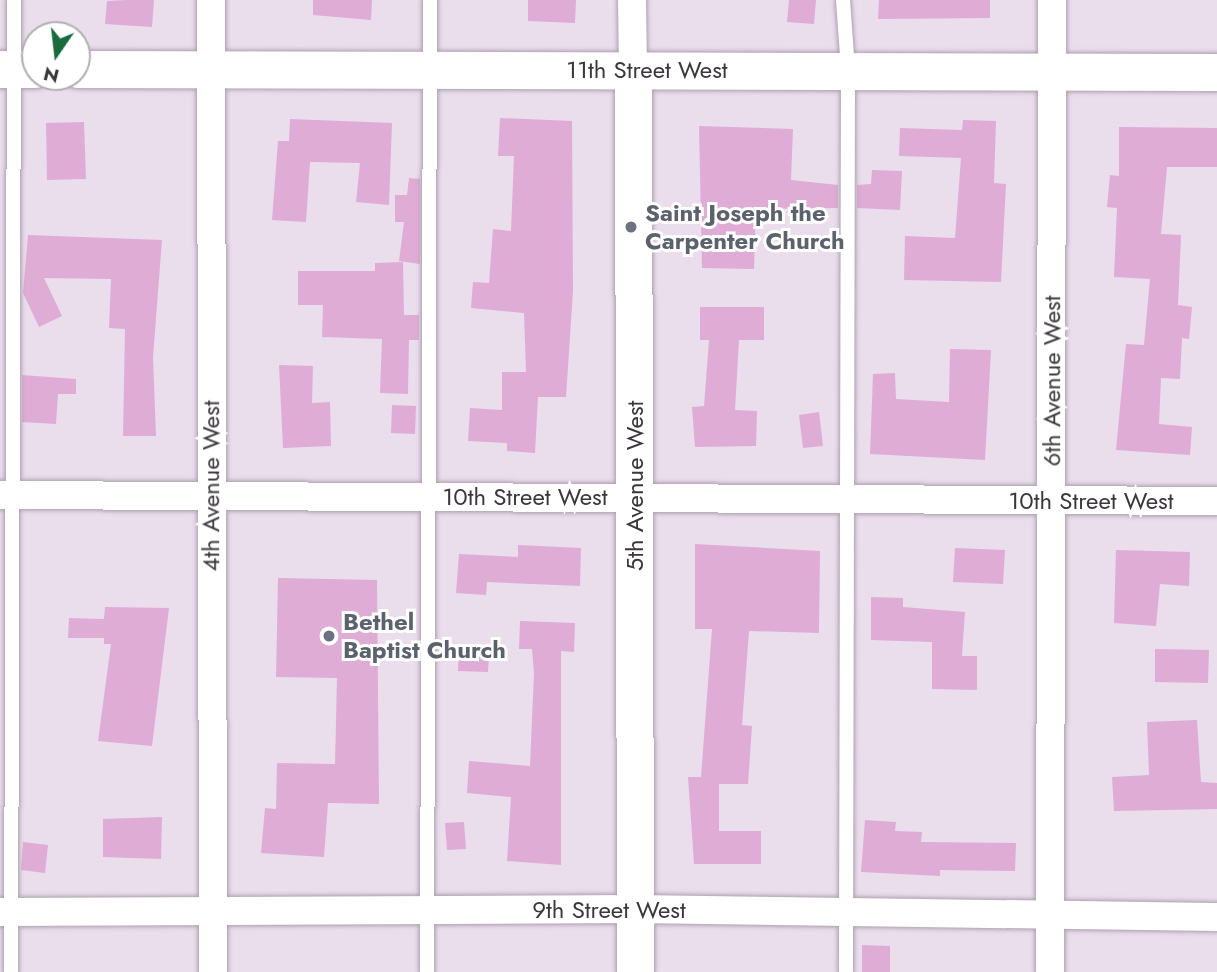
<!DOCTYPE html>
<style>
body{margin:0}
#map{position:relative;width:1217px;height:972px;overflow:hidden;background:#eaddec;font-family:Jost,sans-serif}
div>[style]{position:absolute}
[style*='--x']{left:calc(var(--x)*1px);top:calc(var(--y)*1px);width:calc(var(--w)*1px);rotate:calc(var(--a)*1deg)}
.building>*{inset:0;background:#dfacd6}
.roads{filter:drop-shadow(0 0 2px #ada1af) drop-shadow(0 0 2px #ada1af)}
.service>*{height:14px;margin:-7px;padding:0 7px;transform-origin:7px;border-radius:7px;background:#fff}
.minor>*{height:28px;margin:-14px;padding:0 14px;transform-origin:14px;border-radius:14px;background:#fff}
.tertiary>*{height:37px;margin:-18.5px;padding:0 18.5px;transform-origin:18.5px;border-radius:18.5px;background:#fff}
.dots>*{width:19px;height:19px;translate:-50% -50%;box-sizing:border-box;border:4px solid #fff;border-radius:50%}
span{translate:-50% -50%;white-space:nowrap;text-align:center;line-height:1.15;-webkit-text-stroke:6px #fff;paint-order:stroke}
.street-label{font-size:24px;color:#3c373d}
.worship-label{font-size:24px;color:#5b616d;font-weight:700}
.left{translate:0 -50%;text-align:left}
.north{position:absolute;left:21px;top:21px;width:70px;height:70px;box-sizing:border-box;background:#fff;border:2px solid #b1afb1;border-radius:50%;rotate:194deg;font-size:19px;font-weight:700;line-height:28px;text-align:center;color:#3c373d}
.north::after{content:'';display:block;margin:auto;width:24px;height:32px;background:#176b3d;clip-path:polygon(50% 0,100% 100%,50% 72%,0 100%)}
</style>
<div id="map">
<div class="building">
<i style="clip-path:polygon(127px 0,154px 0,152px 27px,105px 24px,107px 1px)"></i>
<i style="clip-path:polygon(313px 0,372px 0,371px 20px,313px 15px)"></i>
<i style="clip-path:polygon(528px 0,576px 0,575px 23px,528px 21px)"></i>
<i style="clip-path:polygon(789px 0,816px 0,814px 24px,787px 22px)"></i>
<i style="clip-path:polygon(879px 0,990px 0,990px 18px,878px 19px)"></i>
<i style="clip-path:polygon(500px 118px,572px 121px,573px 291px,566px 397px,538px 397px,535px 453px,507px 451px,507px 443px,468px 441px,470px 408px,502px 410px,502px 372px,526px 372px,524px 313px,471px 308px,473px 282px,489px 283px,493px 229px,511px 231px,514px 156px,498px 156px)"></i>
<i style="clip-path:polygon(290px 119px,392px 123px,389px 205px,356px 202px,360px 163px,310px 162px,306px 222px,272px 220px,278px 141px,289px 141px)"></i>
<i style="clip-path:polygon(963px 120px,996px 121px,994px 183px,1006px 184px,1001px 282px,904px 280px,905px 236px,955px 238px,961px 158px,899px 156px,900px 128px,962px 130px)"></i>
<i style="clip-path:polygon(84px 122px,86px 179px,47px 180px,46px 123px)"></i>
<i style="clip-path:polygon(699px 126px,793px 129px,791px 180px,838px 185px,838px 208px,756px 209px,754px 269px,702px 268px)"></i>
<i style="clip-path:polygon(1119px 127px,1217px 128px,1217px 167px,1167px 167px,1161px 234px,1181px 235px,1178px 305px,1192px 307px,1189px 339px,1182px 338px,1180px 379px,1161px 378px,1159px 424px,1192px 427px,1190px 455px,1116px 450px,1126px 344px,1144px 345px,1150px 279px,1114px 277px,1117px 208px,1107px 207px,1110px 175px,1119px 176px)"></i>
<i style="clip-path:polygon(872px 170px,902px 171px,900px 210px,857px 208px,857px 185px,871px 184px)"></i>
<i style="clip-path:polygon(409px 178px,420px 179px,420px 264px,399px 261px,404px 222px,395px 222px,395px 195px,407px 195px)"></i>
<i style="clip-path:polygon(28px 235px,162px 240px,153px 357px,156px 436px,123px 436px,125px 329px,109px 328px,111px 279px,44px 278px,62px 316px,39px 327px,23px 293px)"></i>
<i style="clip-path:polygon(403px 262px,404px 315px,419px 315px,419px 340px,409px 340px,408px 394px,380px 393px,382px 339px,322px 337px,323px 305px,298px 305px,298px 271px,375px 271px,375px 263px)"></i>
<i style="clip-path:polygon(700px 307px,764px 307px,764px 340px,739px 340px,735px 410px,757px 411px,756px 446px,695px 447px,692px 407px,704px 406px,709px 340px,700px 340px)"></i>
<i style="clip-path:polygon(950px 349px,991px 350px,985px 460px,870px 454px,873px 374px,895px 373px,896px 399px,949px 402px)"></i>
<i style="clip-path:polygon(279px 365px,313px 366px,312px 403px,330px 402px,331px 446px,283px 448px)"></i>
<i style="clip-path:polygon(22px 375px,76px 379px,76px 394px,58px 394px,56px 424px,22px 422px)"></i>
<i style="clip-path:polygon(392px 405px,416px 406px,415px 434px,391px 433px)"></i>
<i style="clip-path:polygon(819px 412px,823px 446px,803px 448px,799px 415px)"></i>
<i style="clip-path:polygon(695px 544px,820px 551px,819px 633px,749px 631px,742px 725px,752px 726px,748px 784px,719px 784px,719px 831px,761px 831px,761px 864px,694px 864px,688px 777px,701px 777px,712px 629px,695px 629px)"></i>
<i style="clip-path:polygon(518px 545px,581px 548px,580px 586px,487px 582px,486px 595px,456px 593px,459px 554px,518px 557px)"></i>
<i style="clip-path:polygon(955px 548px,1005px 550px,1003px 584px,953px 582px)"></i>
<i style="clip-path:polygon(1116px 550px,1190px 552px,1189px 586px,1160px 584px,1156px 626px,1114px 623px)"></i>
<i style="clip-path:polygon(278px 578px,377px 580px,379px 804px,328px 803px,324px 857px,261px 853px,265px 808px,276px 809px,277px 763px,335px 764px,337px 678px,276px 677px)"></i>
<i style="clip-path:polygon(871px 597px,903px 598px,903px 607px,965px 612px,962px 656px,977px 656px,977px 690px,932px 689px,932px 642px,871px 640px)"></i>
<i style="clip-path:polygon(105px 607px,169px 608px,152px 746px,98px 741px,111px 644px,104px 644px,104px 638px,68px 638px,69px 618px,104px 619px)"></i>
<i style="clip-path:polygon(520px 621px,575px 623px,574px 652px,561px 651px,561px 865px,507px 861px,511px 797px,467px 793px,469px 761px,530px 766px,534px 673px,532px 649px,519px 649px)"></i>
<i style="clip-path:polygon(1155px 649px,1209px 650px,1208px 683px,1155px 682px)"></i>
<i style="clip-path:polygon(459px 651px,489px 653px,488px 672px,458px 671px)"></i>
<i style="clip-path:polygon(1197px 720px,1201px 782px,1217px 783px,1217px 809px,1114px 811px,1112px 777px,1149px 775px,1147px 722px)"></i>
<i style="clip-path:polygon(162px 817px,161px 859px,103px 857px,103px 819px)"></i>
<i style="clip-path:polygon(865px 820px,896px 822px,895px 831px,922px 832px,921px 842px,1016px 843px,1015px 871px,940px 870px,940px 876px,861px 872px)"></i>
<i style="clip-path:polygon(464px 822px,466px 849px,447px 850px,445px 823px)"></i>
<i style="clip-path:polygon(23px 842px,48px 845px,45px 873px,21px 870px)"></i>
<i style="clip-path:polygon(862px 945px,890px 946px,890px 972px,862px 972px)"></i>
</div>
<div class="roads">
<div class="service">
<i style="--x:843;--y:0;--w:70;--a:85.9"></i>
<i style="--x:848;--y:70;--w:902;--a:90.13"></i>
<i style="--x:11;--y:972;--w:972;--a:-89.82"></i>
<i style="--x:427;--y:972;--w:972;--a:-89.82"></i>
</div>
<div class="minor">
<i style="--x:211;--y:0;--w:972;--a:89.88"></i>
<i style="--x:632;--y:0;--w:70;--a:89.2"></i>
<i style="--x:0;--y:495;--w:1217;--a:0.28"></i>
<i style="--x:0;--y:912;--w:635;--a:-0.27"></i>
<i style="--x:635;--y:909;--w:582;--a:0.79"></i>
<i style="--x:1050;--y:972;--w:972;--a:-89.88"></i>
</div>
<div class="tertiary">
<i style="--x:0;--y:69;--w:35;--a:0"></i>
<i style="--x:77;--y:69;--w:1140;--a:0.15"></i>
<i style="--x:633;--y:70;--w:902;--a:89.87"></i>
</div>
</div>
<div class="dots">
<i style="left:631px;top:227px;background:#6b7280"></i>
<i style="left:329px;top:636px;background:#6b7280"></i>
</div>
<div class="street-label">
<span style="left:647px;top:70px">11th Street West</span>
<span style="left:1052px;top:381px;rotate:-90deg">6th Avenue West</span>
<span style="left:211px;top:486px;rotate:-90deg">4th Avenue West</span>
<span style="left:635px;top:486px;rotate:-90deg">5th Avenue West</span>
<span style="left:525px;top:497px">10th Street West</span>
<span style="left:1091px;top:501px">10th Street West</span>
<span style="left:609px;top:910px">9th Street West</span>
</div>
<div class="worship-label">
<span class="left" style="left:645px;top:227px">Saint Joseph the<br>Carpenter Church</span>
<span class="left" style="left:343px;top:636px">Bethel<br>Baptist Church</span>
</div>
<div class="north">N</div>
</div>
